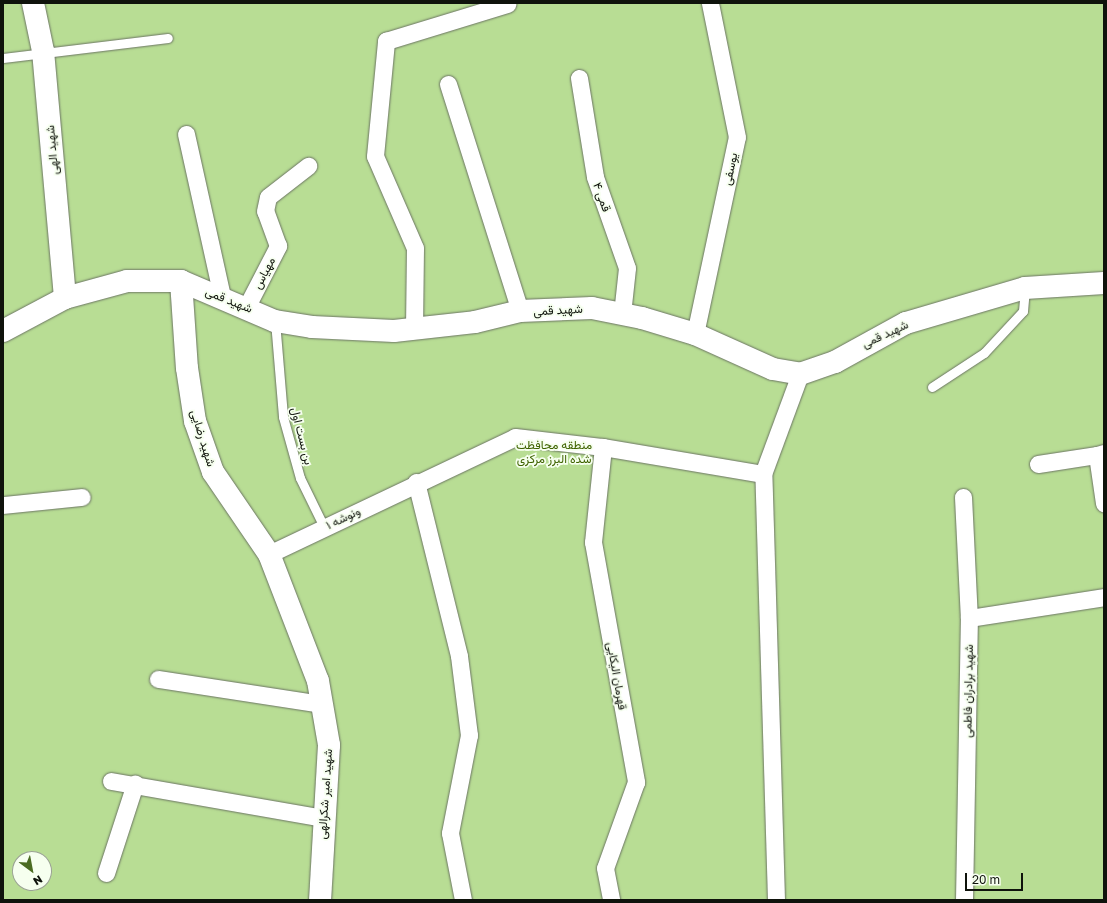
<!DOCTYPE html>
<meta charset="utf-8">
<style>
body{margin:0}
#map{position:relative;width:1107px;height:903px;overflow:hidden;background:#e8f2df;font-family:"Golos Text",Vazirmatn,sans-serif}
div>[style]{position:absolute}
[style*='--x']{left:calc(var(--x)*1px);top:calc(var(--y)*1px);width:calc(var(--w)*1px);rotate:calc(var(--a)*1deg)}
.green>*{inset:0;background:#b8dd94}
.roads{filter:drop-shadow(0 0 1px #6b7463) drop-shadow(0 0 1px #6b7463)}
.service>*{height:9px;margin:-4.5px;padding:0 4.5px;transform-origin:4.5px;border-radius:4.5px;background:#fff}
.minor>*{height:17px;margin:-8.5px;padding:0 8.5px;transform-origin:8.5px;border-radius:8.5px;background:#fff}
.tertiary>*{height:22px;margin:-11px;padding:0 11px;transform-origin:11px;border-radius:11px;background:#fff}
span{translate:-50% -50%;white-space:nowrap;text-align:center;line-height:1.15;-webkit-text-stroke:3.5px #f6ffef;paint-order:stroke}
.street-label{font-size:12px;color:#0f130c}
.park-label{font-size:12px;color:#3f6300}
.frame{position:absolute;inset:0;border:4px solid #0f130c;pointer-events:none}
.north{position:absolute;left:12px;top:851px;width:40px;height:40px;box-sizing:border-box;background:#f6ffef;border:1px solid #9aa194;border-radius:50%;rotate:148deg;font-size:11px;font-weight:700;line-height:16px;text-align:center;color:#0f130c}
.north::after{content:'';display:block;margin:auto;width:14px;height:18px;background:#4b6c22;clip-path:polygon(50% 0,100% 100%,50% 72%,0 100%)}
.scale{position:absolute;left:965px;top:873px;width:58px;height:18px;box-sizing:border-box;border:2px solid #0f130c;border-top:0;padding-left:5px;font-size:12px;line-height:14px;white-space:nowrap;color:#0f130c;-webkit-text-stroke:3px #f6ffef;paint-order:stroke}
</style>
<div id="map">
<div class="green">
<i style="clip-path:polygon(evenodd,3px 3px,1104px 3px,1104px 900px,3px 900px,3px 3px,20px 859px,44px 859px,44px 883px,20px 883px,20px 859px)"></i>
</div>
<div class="roads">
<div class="service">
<i style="--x:3;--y:58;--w:166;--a:-6.9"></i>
<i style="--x:275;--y:321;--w:96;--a:85.2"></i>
<i style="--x:283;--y:417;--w:63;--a:74.4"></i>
<i style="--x:300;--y:478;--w:55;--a:63.9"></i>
<i style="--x:932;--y:387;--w:62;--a:-33.2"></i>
<i style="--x:984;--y:353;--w:57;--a:-47.1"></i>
<i style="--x:1023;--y:311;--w:23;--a:-85"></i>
</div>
<div class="minor">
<i style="--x:579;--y:78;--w:100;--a:80.8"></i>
<i style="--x:595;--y:177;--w:96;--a:70.6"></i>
<i style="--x:627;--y:268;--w:46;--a:96.2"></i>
<i style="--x:448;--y:84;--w:238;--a:72.4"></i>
<i style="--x:186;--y:134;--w:167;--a:77.5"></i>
<i style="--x:247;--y:306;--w:68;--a:-62.7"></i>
<i style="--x:278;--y:246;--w:37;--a:-110"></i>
<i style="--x:265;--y:211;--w:14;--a:-78"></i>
<i style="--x:268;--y:197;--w:51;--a:-37.8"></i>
<i style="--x:414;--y:329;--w:81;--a:-89.3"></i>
<i style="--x:415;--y:248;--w:100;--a:-113.5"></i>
<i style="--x:375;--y:156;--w:116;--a:-84.5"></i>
<i style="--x:386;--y:41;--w:127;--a:-17"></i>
<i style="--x:695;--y:334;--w:201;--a:-78"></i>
<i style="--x:737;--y:137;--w:137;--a:-101.4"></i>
<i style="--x:603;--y:447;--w:96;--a:96"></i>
<i style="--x:593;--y:542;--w:244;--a:79.8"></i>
<i style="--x:636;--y:782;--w:91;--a:109.8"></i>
<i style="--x:605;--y:868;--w:33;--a:79"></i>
<i style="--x:1104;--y:453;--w:7;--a:164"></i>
<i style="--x:1097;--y:455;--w:49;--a:81.7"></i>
<i style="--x:1038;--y:464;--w:60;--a:-8.7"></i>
<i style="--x:416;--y:482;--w:179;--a:76.1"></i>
<i style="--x:459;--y:656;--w:80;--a:82.8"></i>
<i style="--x:469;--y:735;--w:100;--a:101"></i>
<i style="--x:450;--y:833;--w:68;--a:79"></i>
<i style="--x:963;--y:497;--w:121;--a:87.2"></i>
<i style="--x:3;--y:505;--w:79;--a:-5.8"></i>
<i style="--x:269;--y:554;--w:272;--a:-25.4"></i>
<i style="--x:515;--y:437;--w:89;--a:6.5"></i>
<i style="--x:603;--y:447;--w:162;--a:9.6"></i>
<i style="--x:158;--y:679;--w:166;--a:8.7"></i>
<i style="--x:111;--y:781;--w:215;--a:9.9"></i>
<i style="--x:106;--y:873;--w:94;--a:-72"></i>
<i style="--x:776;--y:900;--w:426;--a:-91.7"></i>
<i style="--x:763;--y:474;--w:107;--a:-69.7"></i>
<i style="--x:964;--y:900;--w:282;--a:-89"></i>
<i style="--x:969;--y:618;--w:137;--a:-8.8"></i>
</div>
<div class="tertiary">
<i style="--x:33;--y:3;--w:49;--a:78.2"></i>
<i style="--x:43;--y:51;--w:248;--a:84.9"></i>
<i style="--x:181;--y:281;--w:87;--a:86.1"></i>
<i style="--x:187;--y:368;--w:54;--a:81.4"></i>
<i style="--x:195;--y:421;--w:54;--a:70.6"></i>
<i style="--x:213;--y:472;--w:99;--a:55.7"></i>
<i style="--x:269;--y:554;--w:136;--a:68.9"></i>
<i style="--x:318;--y:681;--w:65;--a:80.2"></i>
<i style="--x:329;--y:745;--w:155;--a:93.3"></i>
<i style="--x:3;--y:331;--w:70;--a:-28"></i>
<i style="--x:65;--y:298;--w:64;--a:-15.3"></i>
<i style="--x:127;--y:281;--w:54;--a:0"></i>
<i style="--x:181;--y:281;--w:102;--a:23.1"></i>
<i style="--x:275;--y:321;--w:37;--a:9"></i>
<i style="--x:312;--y:327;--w:82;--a:2.8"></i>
<i style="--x:394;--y:331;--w:81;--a:-6.3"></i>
<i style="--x:475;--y:322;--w:46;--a:-13.7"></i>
<i style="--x:520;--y:311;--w:72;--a:-2.4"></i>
<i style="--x:592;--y:308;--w:51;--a:11.3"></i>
<i style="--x:642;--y:318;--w:55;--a:16.8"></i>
<i style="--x:695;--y:334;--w:85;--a:24.2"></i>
<i style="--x:773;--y:369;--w:27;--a:10"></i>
<i style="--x:800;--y:374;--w:37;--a:-19"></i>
<i style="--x:835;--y:362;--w:81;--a:-28.8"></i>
<i style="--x:906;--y:323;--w:124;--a:-16.4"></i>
<i style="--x:1025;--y:288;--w:79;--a:-3.6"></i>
</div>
</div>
<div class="street-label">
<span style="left:52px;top:150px;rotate:-95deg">شهید الهی</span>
<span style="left:730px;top:169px;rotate:-78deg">یوسفی</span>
<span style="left:602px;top:197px;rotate:70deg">قمی ۴</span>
<span style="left:264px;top:273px;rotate:-62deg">مهیاس</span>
<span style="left:229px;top:300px;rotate:22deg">شهید قمی</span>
<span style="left:558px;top:310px;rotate:-3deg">شهید قمی</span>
<span style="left:885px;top:334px;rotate:-25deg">شهید قمی</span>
<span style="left:302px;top:436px;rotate:76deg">بن بست اول</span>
<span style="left:203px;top:438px;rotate:73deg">شهید رضایی</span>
<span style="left:343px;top:518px;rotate:-26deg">ونوشه ۱</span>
<span style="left:617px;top:676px;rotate:80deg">قهرمان الیکایی</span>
<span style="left:968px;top:691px;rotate:-89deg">شهید برادران فاطمی</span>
<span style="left:325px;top:794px;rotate:-86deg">شهید امیر شکرالهی</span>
</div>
<div class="park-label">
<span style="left:554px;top:452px">منطقه محافظت<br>شده البرز مرکزی</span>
</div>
<div class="frame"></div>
<div class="north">N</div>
<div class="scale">20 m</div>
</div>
